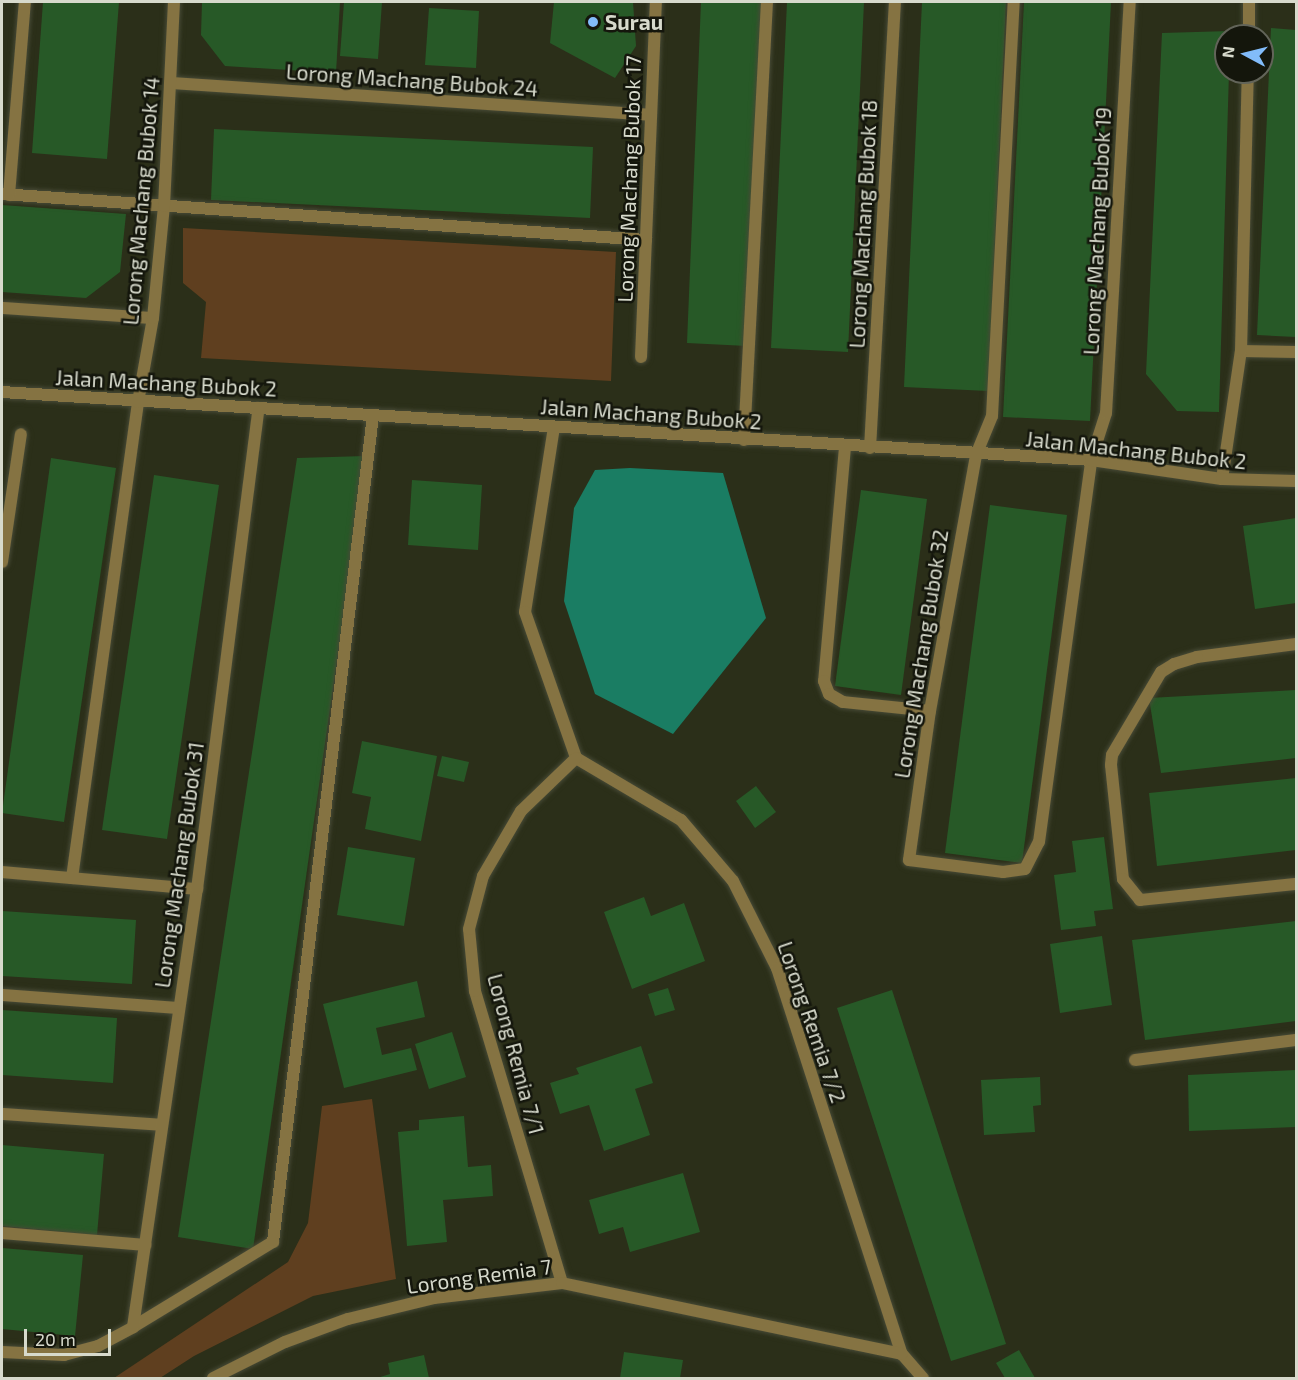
<!DOCTYPE html>
<style>
body{margin:0}
#map{position:relative;width:1298px;height:1380px;overflow:hidden;background:#2b2f19;font-family:"Exo 2",sans-serif}
div>[style]{position:absolute}
[style*='--x']{left:calc(var(--x)*1px);top:calc(var(--y)*1px);width:calc(var(--w)*1px);rotate:calc(var(--a)*1deg)}
.green>*{inset:0;background:#5f3f1f}
.water>*{inset:0;background:#1a7d63}
.building>*{inset:0;background:#275927}
.roads{filter:drop-shadow(0 0 2px #474a36) drop-shadow(0 0 2px #474a36)}
.service>*{height:12px;margin:-6px;padding:0 6px;transform-origin:6px;border-radius:6px;background:#857342}
.minor>*{height:12px;margin:-6px;padding:0 6px;transform-origin:6px;border-radius:6px;background:#857342}
.tertiary>*{height:12px;margin:-6px;padding:0 6px;transform-origin:6px;border-radius:6px;background:#857342}
.dots>*{width:16px;height:16px;translate:-50% -50%;box-sizing:border-box;border:3px solid #14160c;border-radius:50%}
span{translate:-50% -50%;white-space:nowrap;text-align:center;line-height:1.15;-webkit-text-stroke:5px #14160c;paint-order:stroke}
.poi-label{font-size:21px;color:#d7dacc;font-weight:700}
.left{translate:0 -50%;text-align:left}
.street-label{font-size:21px;color:#d7dacc}
.frame{position:absolute;inset:0;border:3px solid #d7dacc;pointer-events:none}
.north{position:absolute;left:1214px;top:24px;width:60px;height:60px;box-sizing:border-box;background:#14160c;border:2px solid #626459;border-radius:50%;rotate:277deg;font-size:16px;font-weight:700;line-height:24px;text-align:center;color:#d7dacc}
.north::after{content:'';display:block;margin:auto;width:21px;height:27px;background:#82bcfa;clip-path:polygon(50% 0,100% 100%,50% 72%,0 100%)}
.scale{position:absolute;left:24px;top:1329px;width:87px;height:27px;box-sizing:border-box;border:3px solid #d7dacc;border-top:0;padding-left:8px;font-size:18px;line-height:21px;white-space:nowrap;color:#d7dacc;-webkit-text-stroke:4px #14160c;paint-order:stroke}
</style>
<div id="map">
<div class="green">
<i style="clip-path:polygon(183px 228px,616px 252px,611px 381px,201px 358px,206px 302px,183px 283px)"></i>
<i style="clip-path:polygon(372px 1099px,396px 1279px,313px 1296px,194px 1356px,160px 1378px,114px 1378px,288px 1262px,308px 1223px,322px 1106px)"></i>
</div>
<div class="water">
<i style="clip-path:polygon(630px 468px,723px 473px,766px 618px,673px 734px,595px 694px,564px 601px,574px 508px,595px 470px)"></i>
</div>
<div class="building">
<i style="clip-path:polygon(43px 2px,119px 2px,107px 159px,32px 153px)"></i>
<i style="clip-path:polygon(202px 2px,340px 2px,336px 73px,225px 66px,201px 35px)"></i>
<i style="clip-path:polygon(344px 2px,382px 2px,378px 59px,340px 56px)"></i>
<i style="clip-path:polygon(554px 2px,633px 2px,636px 46px,615px 78px,550px 43px)"></i>
<i style="clip-path:polygon(701px 2px,762px 2px,747px 346px,687px 343px)"></i>
<i style="clip-path:polygon(787px 2px,864px 2px,848px 352px,771px 348px)"></i>
<i style="clip-path:polygon(922px 2px,1006px 2px,988px 391px,904px 387px)"></i>
<i style="clip-path:polygon(1024px 2px,1111px 2px,1090px 421px,1003px 417px)"></i>
<i style="clip-path:polygon(429px 8px,479px 11px,476px 68px,425px 65px)"></i>
<i style="clip-path:polygon(1271px 28px,1296px 30px,1296px 337px,1257px 335px)"></i>
<i style="clip-path:polygon(1230px 31px,1226px 36px,1229px 72px,1219px 412px,1177px 411px,1146px 374px,1162px 33px)"></i>
<i style="clip-path:polygon(214px 129px,593px 147px,590px 218px,211px 200px)"></i>
<i style="clip-path:polygon(2px 205px,126px 214px,120px 272px,86px 298px,2px 292px)"></i>
<i style="clip-path:polygon(366px 456px,253px 1249px,178px 1237px,297px 458px)"></i>
<i style="clip-path:polygon(51px 458px,116px 468px,64px 822px,2px 813px)"></i>
<i style="clip-path:polygon(154px 475px,219px 485px,167px 839px,102px 830px)"></i>
<i style="clip-path:polygon(412px 480px,482px 485px,478px 550px,408px 545px)"></i>
<i style="clip-path:polygon(861px 490px,927px 499px,901px 695px,835px 686px)"></i>
<i style="clip-path:polygon(990px 505px,1067px 515px,1022px 863px,945px 853px)"></i>
<i style="clip-path:polygon(1296px 518px,1296px 603px,1255px 609px,1243px 526px)"></i>
<i style="clip-path:polygon(1296px 690px,1296px 758px,1161px 773px,1149px 698px)"></i>
<i style="clip-path:polygon(362px 741px,437px 756px,421px 841px,365px 829px,371px 797px,352px 793px)"></i>
<i style="clip-path:polygon(442px 756px,469px 762px,464px 782px,437px 776px)"></i>
<i style="clip-path:polygon(1296px 778px,1296px 850px,1157px 866px,1149px 793px)"></i>
<i style="clip-path:polygon(756px 786px,776px 812px,755px 828px,736px 801px)"></i>
<i style="clip-path:polygon(1104px 837px,1113px 909px,1094px 911px,1096px 926px,1061px 930px,1054px 875px,1076px 872px,1072px 841px)"></i>
<i style="clip-path:polygon(348px 847px,415px 858px,404px 926px,337px 915px)"></i>
<i style="clip-path:polygon(644px 897px,651px 916px,684px 903px,705px 961px,632px 989px,604px 912px)"></i>
<i style="clip-path:polygon(2px 911px,136px 920px,132px 984px,2px 976px)"></i>
<i style="clip-path:polygon(1296px 921px,1296px 1021px,1145px 1040px,1132px 940px)"></i>
<i style="clip-path:polygon(1102px 936px,1112px 1005px,1060px 1013px,1050px 944px)"></i>
<i style="clip-path:polygon(417px 981px,425px 1017px,376px 1028px,382px 1055px,411px 1048px,417px 1070px,344px 1088px,323px 1004px)"></i>
<i style="clip-path:polygon(668px 988px,675px 1010px,655px 1016px,648px 994px)"></i>
<i style="clip-path:polygon(892px 990px,1006px 1344px,951px 1361px,837px 1008px)"></i>
<i style="clip-path:polygon(2px 1010px,117px 1018px,113px 1083px,2px 1075px)"></i>
<i style="clip-path:polygon(452px 1032px,466px 1077px,429px 1089px,415px 1044px)"></i>
<i style="clip-path:polygon(641px 1046px,653px 1083px,635px 1089px,650px 1135px,604px 1151px,589px 1105px,560px 1114px,550px 1083px,579px 1074px,576px 1068px)"></i>
<i style="clip-path:polygon(1296px 1070px,1296px 1127px,1189px 1131px,1188px 1075px)"></i>
<i style="clip-path:polygon(1040px 1077px,1041px 1105px,1033px 1106px,1035px 1132px,984px 1135px,981px 1080px)"></i>
<i style="clip-path:polygon(464px 1116px,468px 1167px,491px 1165px,493px 1196px,443px 1200px,447px 1242px,407px 1246px,398px 1132px,419px 1130px,419px 1120px)"></i>
<i style="clip-path:polygon(2px 1145px,104px 1154px,97px 1235px,2px 1226px)"></i>
<i style="clip-path:polygon(683px 1173px,700px 1232px,630px 1252px,623px 1227px,599px 1234px,589px 1200px)"></i>
<i style="clip-path:polygon(2px 1248px,83px 1255px,75px 1336px,2px 1329px)"></i>
<i style="clip-path:polygon(1019px 1350px,1035px 1378px,1005px 1378px,996px 1363px)"></i>
<i style="clip-path:polygon(624px 1352px,683px 1360px,680px 1378px,620px 1378px)"></i>
<i style="clip-path:polygon(424px 1355px,429px 1378px,377px 1378px,390px 1374px,388px 1363px)"></i>
</div>
<div class="roads">
<div class="service">
<i style="--x:1249;--y:36;--w:34;--a:-90"></i>
<i style="--x:2;--y:194;--w:646;--a:4.09"></i>
<i style="--x:9;--y:195;--w:194;--a:-85.3"></i>
<i style="--x:1241;--y:351;--w:55;--a:1"></i>
<i style="--x:744;--y:440;--w:439;--a:-87"></i>
<i style="--x:845;--y:447;--w:235;--a:95.1"></i>
<i style="--x:824;--y:681;--w:14;--a:69"></i>
<i style="--x:829;--y:694;--w:16;--a:30"></i>
<i style="--x:843;--y:702;--w:87;--a:5.9"></i>
<i style="--x:976;--y:455;--w:42;--a:-67.7"></i>
<i style="--x:992;--y:416;--w:415;--a:-87"></i>
<i style="--x:1222;--y:479;--w:129;--a:-81.6"></i>
<i style="--x:1241;--y:351;--w:279;--a:-88.6"></i>
<i style="--x:909;--y:860;--w:95;--a:7.3"></i>
<i style="--x:1003;--y:872;--w:22;--a:-8"></i>
<i style="--x:1025;--y:869;--w:30;--a:-63"></i>
<i style="--x:1039;--y:842;--w:386;--a:-82.2"></i>
<i style="--x:72;--y:878;--w:481;--a:-82.1"></i>
<i style="--x:2;--y:995;--w:177;--a:4.2"></i>
<i style="--x:2;--y:1233;--w:144;--a:4.8"></i>
<i style="--x:133;--y:1327;--w:164;--a:-31.3"></i>
<i style="--x:273;--y:1242;--w:832;--a:-83.1"></i>
</div>
<div class="minor">
<i style="--x:170;--y:83;--w:482;--a:3.8"></i>
<i style="--x:2;--y:308;--w:151;--a:3.8"></i>
<i style="--x:641;--y:357;--w:355;--a:-87.6"></i>
<i style="--x:138;--y:402;--w:85;--a:-79.9"></i>
<i style="--x:153;--y:318;--w:113;--a:-84.4"></i>
<i style="--x:164;--y:206;--w:204;--a:-87.2"></i>
<i style="--x:554;--y:427;--w:187;--a:98.9"></i>
<i style="--x:525;--y:612;--w:155;--a:70.7"></i>
<i style="--x:576;--y:758;--w:122;--a:30.6"></i>
<i style="--x:681;--y:820;--w:80;--a:49.6"></i>
<i style="--x:733;--y:881;--w:97;--a:63.2"></i>
<i style="--x:777;--y:968;--w:406;--a:72.1"></i>
<i style="--x:902;--y:1354;--w:32;--a:49"></i>
<i style="--x:870;--y:448;--w:447;--a:-86.8"></i>
<i style="--x:1091;--y:460;--w:49;--a:-72.3"></i>
<i style="--x:1106;--y:413;--w:412;--a:-86.7"></i>
<i style="--x:2;--y:562;--w:129;--a:-81.6"></i>
<i style="--x:1296;--y:644;--w:100;--a:172.5"></i>
<i style="--x:1197;--y:657;--w:24;--a:163"></i>
<i style="--x:1174;--y:664;--w:15;--a:148"></i>
<i style="--x:1161;--y:672;--w:96;--a:120.6"></i>
<i style="--x:1112;--y:755;--w:10;--a:96"></i>
<i style="--x:1111;--y:765;--w:115;--a:84"></i>
<i style="--x:1123;--y:879;--w:27;--a:51"></i>
<i style="--x:1140;--y:900;--w:157;--a:-5.9"></i>
<i style="--x:909;--y:860;--w:150;--a:-82"></i>
<i style="--x:930;--y:711;--w:260;--a:-79.8"></i>
<i style="--x:2;--y:872;--w:196;--a:5"></i>
<i style="--x:1135;--y:1060;--w:162;--a:-7.1"></i>
<i style="--x:2;--y:1114;--w:160;--a:3.9"></i>
<i style="--x:562;--y:1283;--w:305;--a:-106.6"></i>
<i style="--x:475;--y:991;--w:62;--a:-95.5"></i>
<i style="--x:469;--y:929;--w:55;--a:-75.2"></i>
<i style="--x:483;--y:876;--w:75;--a:-59.7"></i>
<i style="--x:521;--y:811;--w:76;--a:-43.9"></i>
<i style="--x:2;--y:1352;--w:62;--a:2.8"></i>
<i style="--x:64;--y:1355;--w:35;--a:-15"></i>
<i style="--x:98;--y:1346;--w:40;--a:-28"></i>
<i style="--x:133;--y:1327;--w:443;--a:-81.7"></i>
<i style="--x:197;--y:889;--w:485;--a:-82.7"></i>
<i style="--x:213;--y:1378;--w:80;--a:-26.6"></i>
<i style="--x:285;--y:1342;--w:67;--a:-20.1"></i>
<i style="--x:348;--y:1319;--w:89;--a:-13.7"></i>
<i style="--x:434;--y:1298;--w:129;--a:-6.7"></i>
<i style="--x:562;--y:1283;--w:347;--a:11.8"></i>
</div>
<div class="tertiary">
<i style="--x:2;--y:392;--w:1091;--a:3.57"></i>
<i style="--x:1091;--y:460;--w:132;--a:8.3"></i>
<i style="--x:1222;--y:479;--w:74;--a:1.5"></i>
</div>
</div>
<div class="dots">
<i style="left:593px;top:22px;background:#82bcfa"></i>
</div>
<div class="poi-label">
<span class="left" style="left:605px;top:22px">Surau</span>
</div>
<div class="street-label">
<span style="left:412px;top:80px;rotate:4deg">Lorong Machang Bubok 24</span>
<span style="left:629px;top:179px;rotate:-88deg">Lorong Machang Bubok 17</span>
<span style="left:141px;top:201px;rotate:-85deg">Lorong Machang Bubok 14</span>
<span style="left:863px;top:224px;rotate:-87deg">Lorong Machang Bubok 18</span>
<span style="left:1097px;top:231px;rotate:-87deg">Lorong Machang Bubok 19</span>
<span style="left:166px;top:383px;rotate:3deg">Jalan Machang Bubok 2</span>
<span style="left:651px;top:414px;rotate:4deg">Jalan Machang Bubok 2</span>
<span style="left:1136px;top:450px;rotate:6deg">Jalan Machang Bubok 2</span>
<span style="left:921px;top:654px;rotate:-81deg">Lorong Machang Bubok 32</span>
<span style="left:179px;top:865px;rotate:-82deg">Lorong Machang Bubok 31</span>
<span style="left:812px;top:1022px;rotate:71deg">Lorong Remia 7/2</span>
<span style="left:516px;top:1054px;rotate:75deg">Lorong Remia 7/1</span>
<span style="left:479px;top:1276px;rotate:-8deg">Lorong Remia 7</span>
</div>
<div class="frame"></div>
<div class="north">N</div>
<div class="scale">20 m</div>
</div>
